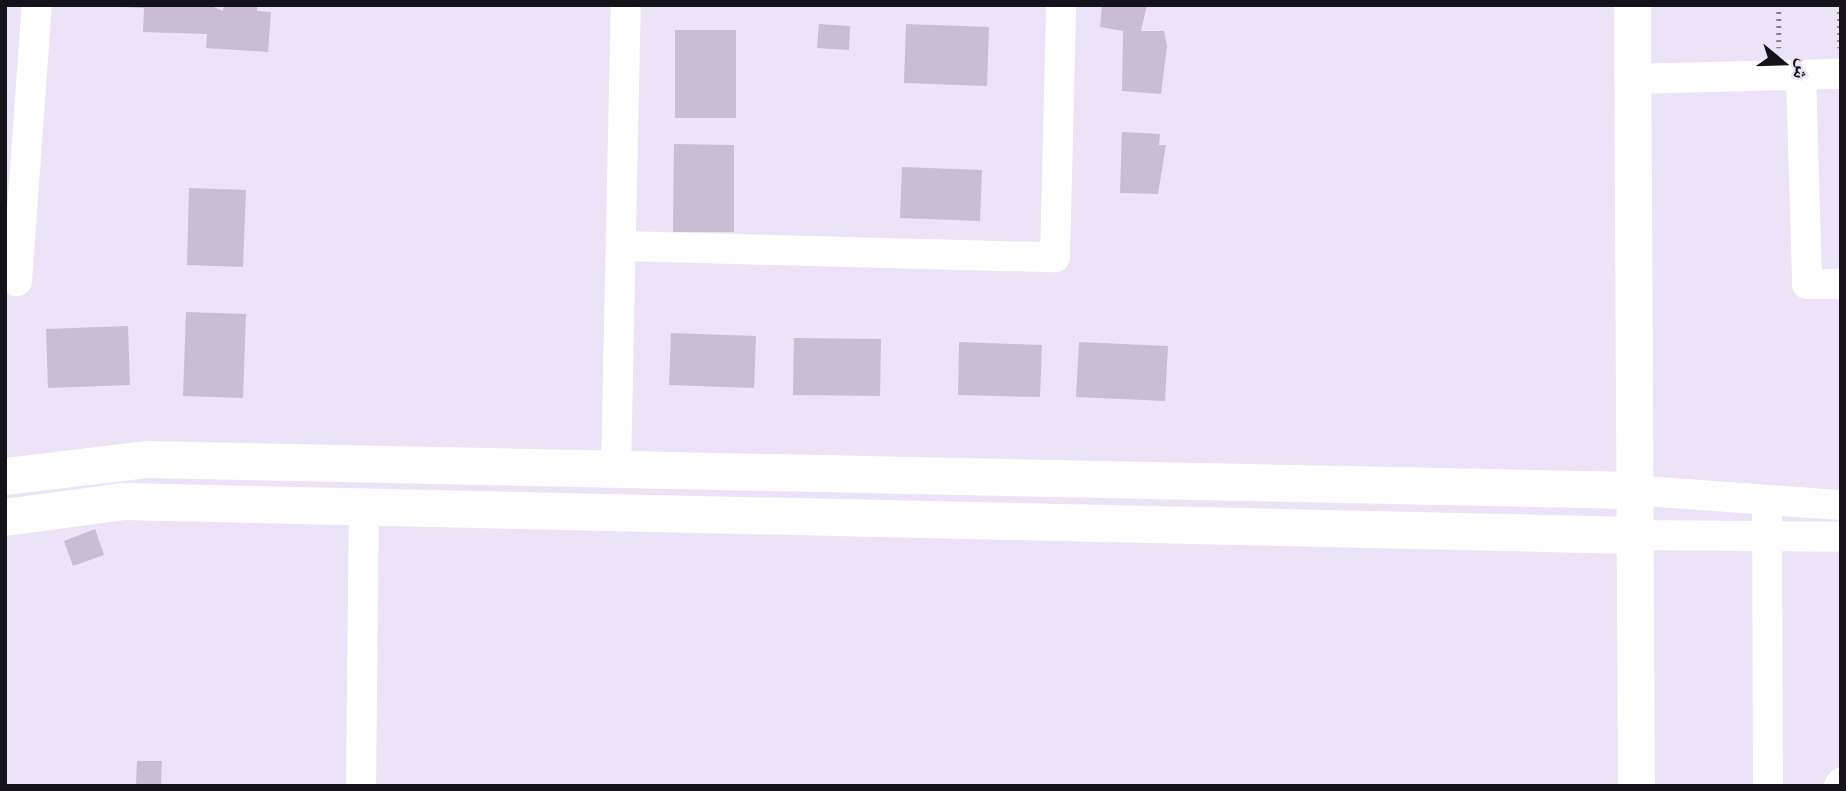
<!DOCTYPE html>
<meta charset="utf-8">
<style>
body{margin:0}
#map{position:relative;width:1846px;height:791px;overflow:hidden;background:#ede3f6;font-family:"Exo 2","Noto Naskh Arabic",sans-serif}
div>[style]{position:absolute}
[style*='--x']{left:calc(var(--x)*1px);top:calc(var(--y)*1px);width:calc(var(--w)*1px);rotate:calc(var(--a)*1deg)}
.building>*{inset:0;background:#c9bed1}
.path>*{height:4.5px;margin-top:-2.25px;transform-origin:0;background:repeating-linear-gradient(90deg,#88808e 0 2px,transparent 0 7px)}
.minor>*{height:30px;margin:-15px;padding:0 15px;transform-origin:15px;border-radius:15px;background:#fff}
.tertiary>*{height:37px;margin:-18.5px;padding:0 18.5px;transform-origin:18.5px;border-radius:18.5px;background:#fff}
span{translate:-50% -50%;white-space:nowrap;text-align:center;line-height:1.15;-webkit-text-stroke:5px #ede3f6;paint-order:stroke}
.frame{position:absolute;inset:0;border:7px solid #161219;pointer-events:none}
.north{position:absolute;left:1748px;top:28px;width:70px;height:70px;-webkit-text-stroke:5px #ede3f6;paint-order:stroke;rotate:109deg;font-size:19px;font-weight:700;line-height:28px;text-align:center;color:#161219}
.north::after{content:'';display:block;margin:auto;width:24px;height:32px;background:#161219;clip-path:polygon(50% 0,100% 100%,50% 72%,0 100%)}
</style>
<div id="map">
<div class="building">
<i style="clip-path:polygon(79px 5px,209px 5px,223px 11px,224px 5px,257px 5px,257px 11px,271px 12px,268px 52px,206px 48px,207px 34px,143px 32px,144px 8px)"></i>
<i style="clip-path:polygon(1102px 5px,1147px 5px,1141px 31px,1164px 31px,1167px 46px,1161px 94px,1122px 91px,1123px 31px,1100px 27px)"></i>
<i style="clip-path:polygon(819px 24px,850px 26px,849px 50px,817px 48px)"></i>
<i style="clip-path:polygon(906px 24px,989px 27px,987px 86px,904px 83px)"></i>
<i style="clip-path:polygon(675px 30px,736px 30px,736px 118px,675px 118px)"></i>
<i style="clip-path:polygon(1122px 132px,1160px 134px,1159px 145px,1166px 145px,1158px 194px,1120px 193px)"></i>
<i style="clip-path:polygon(674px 144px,734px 145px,734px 232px,673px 232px)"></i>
<i style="clip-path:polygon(902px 167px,982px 170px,980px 221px,900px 218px)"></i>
<i style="clip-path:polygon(189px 188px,246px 190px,243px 267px,187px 265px)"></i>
<i style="clip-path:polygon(186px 312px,246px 314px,243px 398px,183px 396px)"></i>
<i style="clip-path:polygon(128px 326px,130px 385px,48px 388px,46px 329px)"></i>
<i style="clip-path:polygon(671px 333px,756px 336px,754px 388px,669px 385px)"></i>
<i style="clip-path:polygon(794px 338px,881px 339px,880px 396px,793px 395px)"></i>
<i style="clip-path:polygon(959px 342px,1042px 345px,1040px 397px,958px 395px)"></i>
<i style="clip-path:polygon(1079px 342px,1168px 346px,1165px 401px,1076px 397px)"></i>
<i style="clip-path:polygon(95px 529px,104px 555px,73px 566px,64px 541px)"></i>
<i style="clip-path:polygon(137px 761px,162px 761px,161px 786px,136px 786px)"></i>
</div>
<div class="path">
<i style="--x:1779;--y:5;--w:43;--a:90"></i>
<i style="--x:1840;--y:5;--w:43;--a:90"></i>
</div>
<div class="minor">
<i style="--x:1801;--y:76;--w:208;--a:88.3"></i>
<i style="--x:1807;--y:284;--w:34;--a:0"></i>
<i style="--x:1631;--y:79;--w:210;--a:-1.4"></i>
<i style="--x:621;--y:246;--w:434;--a:1.5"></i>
<i style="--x:1055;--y:257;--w:252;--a:-88.6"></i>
<i style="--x:17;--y:281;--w:277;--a:-85.9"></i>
<i style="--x:616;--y:470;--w:465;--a:-88.8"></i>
<i style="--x:1630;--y:490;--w:212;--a:4.1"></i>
<i style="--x:1767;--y:500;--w:286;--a:89.8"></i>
<i style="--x:1632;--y:535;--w:209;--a:0.5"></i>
<i style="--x:361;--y:786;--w:278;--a:-89.4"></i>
<i style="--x:1839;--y:786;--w:4;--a:-56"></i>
</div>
<div class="tertiary">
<i style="--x:1632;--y:5;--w:781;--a:89.71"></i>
<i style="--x:5;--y:476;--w:144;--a:-6.8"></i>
<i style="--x:148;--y:459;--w:1482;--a:1.2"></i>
<i style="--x:5;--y:517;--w:120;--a:-7.7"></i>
<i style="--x:124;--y:501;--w:1508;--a:1.29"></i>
</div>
<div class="frame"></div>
<div class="north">ش</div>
</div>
